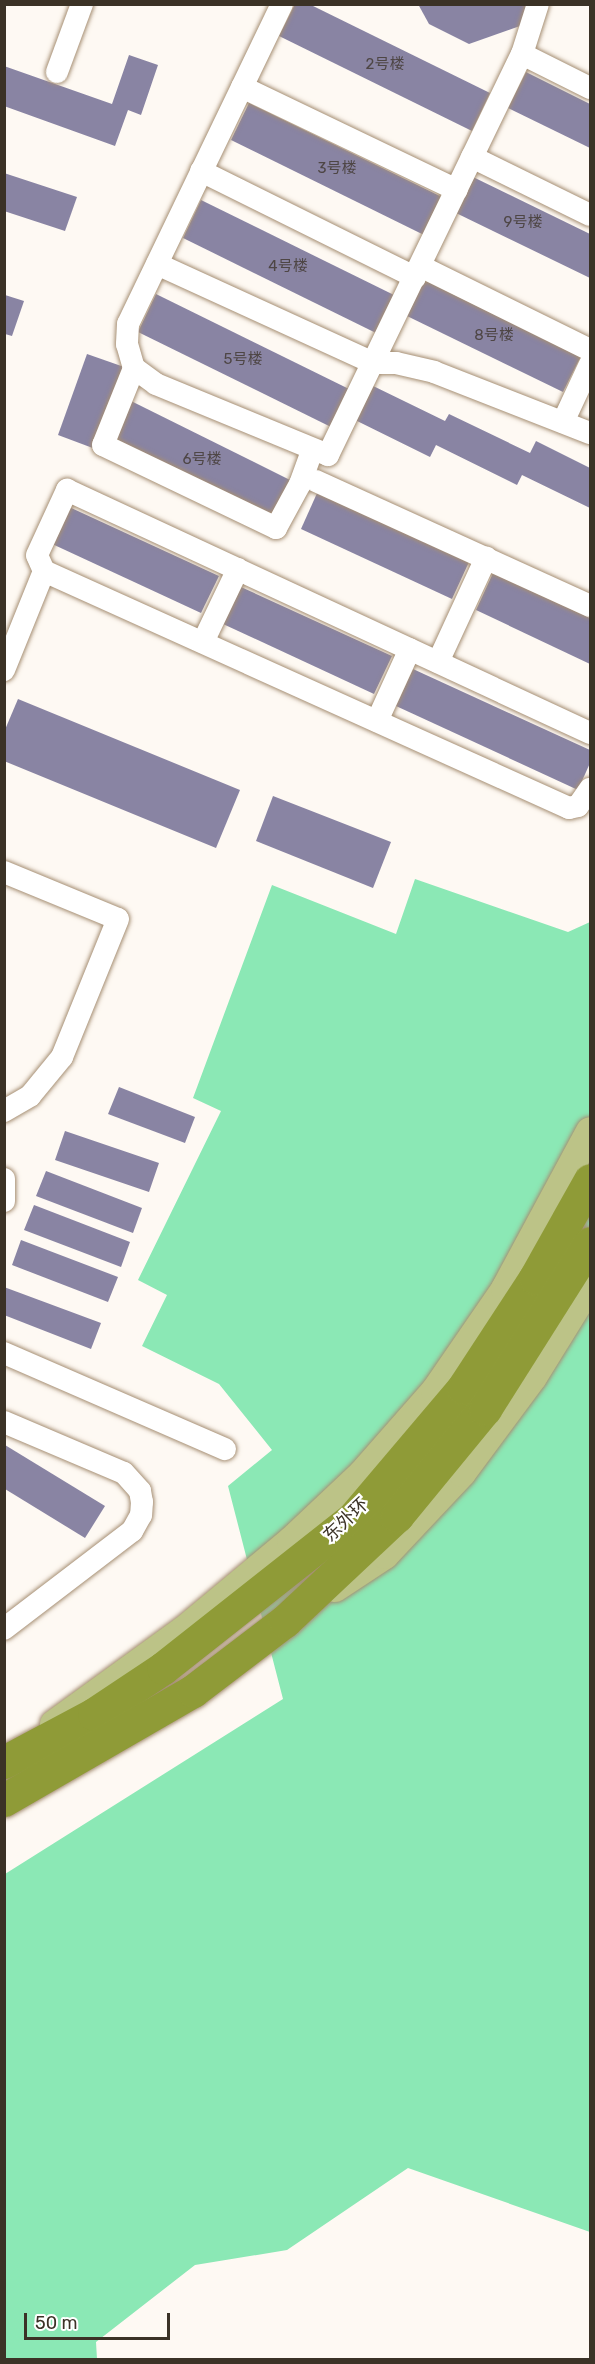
<!DOCTYPE html>
<meta charset="utf-8">
<style>
body{margin:0}
#map{position:relative;width:595px;height:2364px;overflow:hidden;background:#fef9f3;font-family:Rubik,"Noto Sans SC",sans-serif}
div>[style]{position:absolute}
[style*='--x']{left:calc(var(--x)*1px);top:calc(var(--y)*1px);width:calc(var(--w)*1px);rotate:calc(var(--a)*1deg)}
.green>*{inset:0;background:#8be8b5}
.building>*{inset:0;background:#8984a3}
.roads{filter:drop-shadow(0 0 2px #a68f74) drop-shadow(0 0 2px #a68f74)}
.minor>*{height:22px;margin:-11px;padding:0 11px;transform-origin:11px;border-radius:11px;background:#fff}
.major>*{height:28px;margin:-14px;padding:0 14px;transform-origin:14px;border-radius:14px;background:#bcc387}
.highway>*{height:33px;margin:-16.5px;padding:0 16.5px;transform-origin:16.5px;border-radius:16.5px;background:#8f9b37}
span{translate:-50% -50%;white-space:nowrap;text-align:center;line-height:1.15;-webkit-text-stroke:4.5px #fff;paint-order:stroke}
.number-label{font-size:15px;color:#4e4645}
.number-label span{-webkit-text-stroke-width:0}
.street-label{font-size:18px;color:#3b3226}
.frame{position:absolute;inset:0;border:6px solid #3b3226;pointer-events:none}
.scale{position:absolute;left:24px;top:2313px;width:146px;height:27px;box-sizing:border-box;border:3px solid #3b3226;border-top:0;padding-left:8px;font-size:18px;line-height:21px;white-space:nowrap;color:#3b3226;-webkit-text-stroke:4px #fff;paint-order:stroke}
</style>
<div id="map">
<div class="green">
<i style="clip-path:polygon(415px 879px,568px 932px,590px 922px,590px 2232px,408px 2168px,287px 2250px,195px 2265px,96px 2342px,97px 2359px,5px 2360px,5px 1874px,283px 1699px,228px 1486px,272px 1450px,219px 1384px,142px 1346px,167px 1295px,138px 1280px,221px 1111px,193px 1098px,272px 885px,396px 934px)"></i>
</div>
<div class="building">
<i style="clip-path:polygon(295px 4px,309px 4px,490px 93px,472px 131px,279px 36px)"></i>
<i style="clip-path:polygon(418px 4px,530px 4px,520px 26px,469px 44px,429px 24px)"></i>
<i style="clip-path:polygon(129px 55px,158px 65px,141px 115px,128px 110px,115px 146px,4px 106px,4px 66px,112px 104px)"></i>
<i style="clip-path:polygon(526px 72px,590px 104px,590px 148px,508px 108px)"></i>
<i style="clip-path:polygon(249px 103px,442px 197px,424px 235px,231px 140px)"></i>
<i style="clip-path:polygon(4px 173px,77px 197px,65px 231px,4px 211px)"></i>
<i style="clip-path:polygon(473px 177px,590px 234px,590px 278px,456px 213px)"></i>
<i style="clip-path:polygon(201px 200px,394px 295px,376px 333px,183px 238px)"></i>
<i style="clip-path:polygon(424px 280px,581px 356px,563px 392px,407px 316px)"></i>
<i style="clip-path:polygon(156px 294px,349px 389px,331px 427px,138px 332px)"></i>
<i style="clip-path:polygon(5px 295px,24px 301px,12px 336px,5px 334px)"></i>
<i style="clip-path:polygon(87px 354px,127px 368px,98px 450px,58px 435px)"></i>
<i style="clip-path:polygon(367px 383px,445px 421px,449px 414px,530px 453px,536px 441px,590px 468px,590px 508px,522px 475px,517px 485px,436px 445px,430px 457px,351px 418px)"></i>
<i style="clip-path:polygon(127px 399px,296px 483px,276px 522px,108px 438px)"></i>
<i style="clip-path:polygon(318px 491px,469px 562px,452px 599px,301px 529px)"></i>
<i style="clip-path:polygon(67px 506px,219px 576px,201px 613px,50px 543px)"></i>
<i style="clip-path:polygon(493px 573px,590px 618px,590px 664px,476px 610px)"></i>
<i style="clip-path:polygon(241px 587px,392px 656px,374px 694px,223px 624px)"></i>
<i style="clip-path:polygon(413px 669px,590px 750px,590px 763px,578px 790px,396px 706px)"></i>
<i style="clip-path:polygon(18px 699px,240px 790px,216px 848px,4px 761px,4px 732px)"></i>
<i style="clip-path:polygon(273px 796px,391px 842px,373px 888px,256px 841px)"></i>
<i style="clip-path:polygon(119px 1087px,195px 1117px,185px 1143px,108px 1114px)"></i>
<i style="clip-path:polygon(65px 1131px,159px 1163px,149px 1192px,55px 1160px)"></i>
<i style="clip-path:polygon(46px 1171px,142px 1208px,133px 1233px,36px 1196px)"></i>
<i style="clip-path:polygon(34px 1205px,130px 1242px,121px 1267px,24px 1230px)"></i>
<i style="clip-path:polygon(21px 1240px,118px 1277px,108px 1302px,12px 1265px)"></i>
<i style="clip-path:polygon(4px 1287px,101px 1323px,91px 1349px,4px 1315px)"></i>
<i style="clip-path:polygon(5px 1445px,105px 1506px,85px 1538px,5px 1489px)"></i>
</div>
<div class="roads">
<div class="minor">
<i style="--x:282;--y:4;--w:355;--a:115.7"></i>
<i style="--x:128;--y:324;--w:20;--a:93"></i>
<i style="--x:127;--y:344;--w:25;--a:74"></i>
<i style="--x:134;--y:368;--w:27;--a:36"></i>
<i style="--x:156;--y:384;--w:186;--a:22.4"></i>
<i style="--x:328;--y:455;--w:445;--a:-64.2"></i>
<i style="--x:522;--y:54;--w:52;--a:-72.3"></i>
<i style="--x:522;--y:54;--w:76;--a:26.6"></i>
<i style="--x:57;--y:72;--w:72;--a:-69.8"></i>
<i style="--x:242;--y:87;--w:238;--a:25.6"></i>
<i style="--x:472;--y:157;--w:131;--a:26.2"></i>
<i style="--x:201;--y:171;--w:239;--a:26.4"></i>
<i style="--x:157;--y:264;--w:238;--a:24.6"></i>
<i style="--x:373;--y:363;--w:23;--a:0"></i>
<i style="--x:396;--y:363;--w:39;--a:13"></i>
<i style="--x:434;--y:372;--w:168;--a:21.4"></i>
<i style="--x:420;--y:266;--w:190;--a:26.3"></i>
<i style="--x:134;--y:368;--w:83;--a:111.9"></i>
<i style="--x:103;--y:445;--w:192;--a:25.6"></i>
<i style="--x:276;--y:528;--w:50;--a:-61.4"></i>
<i style="--x:300;--y:484;--w:37;--a:-70"></i>
<i style="--x:563;--y:422;--w:64;--a:-65"></i>
<i style="--x:316;--y:481;--w:301;--a:24.5"></i>
<i style="--x:44;--y:571;--w:17;--a:-114"></i>
<i style="--x:37;--y:555;--w:72;--a:-65.2"></i>
<i style="--x:67;--y:490;--w:577;--a:24.92"></i>
<i style="--x:203;--y:642;--w:81;--a:-64.4"></i>
<i style="--x:438;--y:662;--w:115;--a:-65.2"></i>
<i style="--x:4;--y:670;--w:107;--a:-68"></i>
<i style="--x:44;--y:571;--w:576;--a:24.3"></i>
<i style="--x:569;--y:808;--w:9;--a:-13"></i>
<i style="--x:578;--y:806;--w:21;--a:-55"></i>
<i style="--x:377;--y:721;--w:79;--a:-65.4"></i>
<i style="--x:4;--y:872;--w:123;--a:22.4"></i>
<i style="--x:118;--y:919;--w:149;--a:112.1"></i>
<i style="--x:62;--y:1057;--w:50;--a:129.4"></i>
<i style="--x:30;--y:1096;--w:30;--a:150"></i>
<i style="--x:4;--y:1179;--w:22;--a:90"></i>
<i style="--x:4;--y:1353;--w:241;--a:23.5"></i>
<i style="--x:4;--y:1422;--w:130;--a:23"></i>
<i style="--x:124;--y:1473;--w:24;--a:48"></i>
<i style="--x:140;--y:1491;--w:11;--a:80"></i>
<i style="--x:142;--y:1502;--w:13;--a:94"></i>
<i style="--x:141;--y:1515;--w:18;--a:119"></i>
<i style="--x:132;--y:1531;--w:161;--a:142.6"></i>
</div>
<div class="major">
<i style="--x:335;--y:1588;--w:60;--a:-33.4"></i>
<i style="--x:385;--y:1555;--w:112;--a:-46.8"></i>
<i style="--x:462;--y:1473;--w:119;--a:-53.5"></i>
<i style="--x:533;--y:1377;--w:108;--a:-58.2"></i>
<i style="--x:54;--y:1724;--w:160;--a:-35.9"></i>
<i style="--x:184;--y:1630;--w:139;--a:-39.8"></i>
<i style="--x:291;--y:1541;--w:98;--a:-43.3"></i>
<i style="--x:362;--y:1474;--w:111;--a:-48.7"></i>
<i style="--x:435;--y:1391;--w:124;--a:-55.5"></i>
<i style="--x:505;--y:1289;--w:179;--a:-61.7"></i>
</div>
<div class="highway">
<i style="--x:4;--y:1762;--w:102;--a:-28.1"></i>
<i style="--x:94;--y:1714;--w:83;--a:-33.7"></i>
<i style="--x:163;--y:1668;--w:241;--a:-38.3"></i>
<i style="--x:352;--y:1519;--w:172;--a:-49.7"></i>
<i style="--x:463;--y:1388;--w:131;--a:-56.8"></i>
<i style="--x:535;--y:1278;--w:112;--a:-60.7"></i>
<i style="--x:4;--y:1800;--w:218;--a:-30"></i>
<i style="--x:193;--y:1691;--w:116;--a:-37.3"></i>
<i style="--x:285;--y:1621;--w:154;--a:-43.2"></i>
<i style="--x:397;--y:1516;--w:139;--a:-50.6"></i>
<i style="--x:485;--y:1409;--w:196;--a:-57.7"></i>
</div>
</div>
<div class="number-label">
<span style="left:385px;top:65px">2号楼</span>
<span style="left:337px;top:169px">3号楼</span>
<span style="left:523px;top:223px">9号楼</span>
<span style="left:288px;top:267px">4号楼</span>
<span style="left:494px;top:336px">8号楼</span>
<span style="left:243px;top:360px">5号楼</span>
<span style="left:202px;top:460px">6号楼</span>
</div>
<div class="street-label">
<span style="left:346px;top:1520px;rotate:-44deg">东外环</span>
</div>
<div class="frame"></div>
<div class="scale">50 m</div>
</div>
